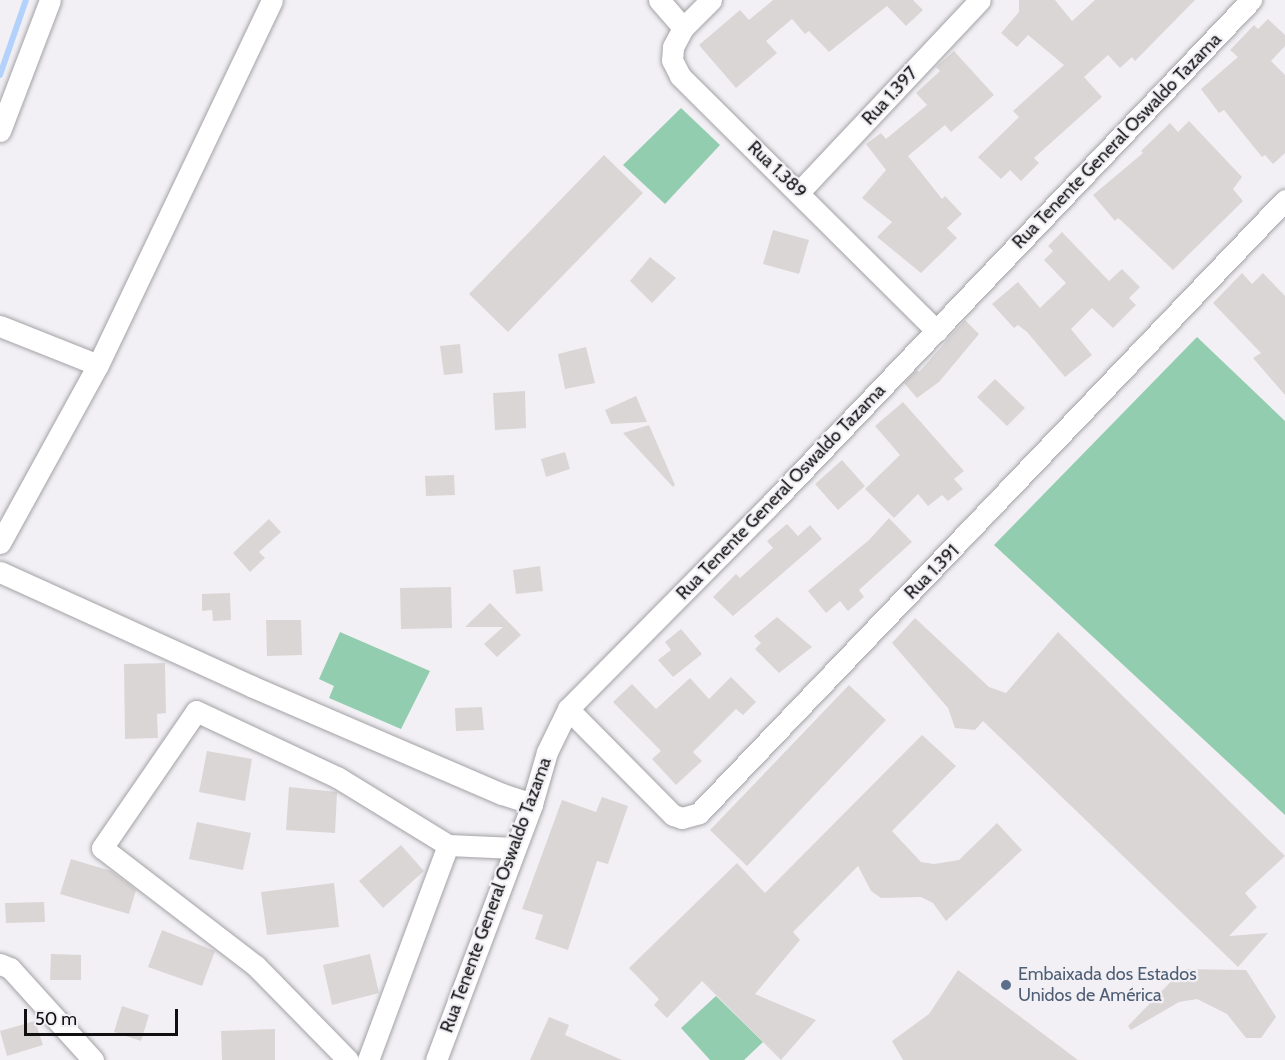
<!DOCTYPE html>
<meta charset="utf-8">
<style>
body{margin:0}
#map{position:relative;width:1285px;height:1060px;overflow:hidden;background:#f2f0f4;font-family:Cabin,sans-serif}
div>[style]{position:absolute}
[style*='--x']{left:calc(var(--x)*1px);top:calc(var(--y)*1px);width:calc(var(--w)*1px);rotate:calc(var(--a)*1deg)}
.green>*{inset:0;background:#92cdb0}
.stream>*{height:6px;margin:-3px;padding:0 3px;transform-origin:3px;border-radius:3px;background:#b2d2fc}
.building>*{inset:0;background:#dbd6d6}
.roads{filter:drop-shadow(0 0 2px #a3a2a6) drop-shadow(0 0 2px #a3a2a6)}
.minor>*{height:21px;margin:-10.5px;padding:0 10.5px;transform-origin:10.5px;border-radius:10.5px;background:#fff}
.dots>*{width:16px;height:16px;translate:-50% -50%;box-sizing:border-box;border:3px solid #f2f0f4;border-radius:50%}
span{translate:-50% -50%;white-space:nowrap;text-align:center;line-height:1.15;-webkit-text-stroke:4.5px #f2f0f4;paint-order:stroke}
.street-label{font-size:18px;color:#101011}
.service-label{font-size:18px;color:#4e5e75}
.left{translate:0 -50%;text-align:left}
.scale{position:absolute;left:24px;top:1009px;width:154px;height:27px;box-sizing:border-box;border:3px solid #101011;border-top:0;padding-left:8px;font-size:18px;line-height:21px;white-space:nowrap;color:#101011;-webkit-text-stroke:4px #f2f0f4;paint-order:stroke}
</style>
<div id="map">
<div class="green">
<i style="clip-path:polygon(681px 108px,720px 145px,665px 204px,623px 165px)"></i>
<i style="clip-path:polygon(1197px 337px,1285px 421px,1285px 815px,994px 545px)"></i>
<i style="clip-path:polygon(340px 632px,430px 671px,401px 729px,329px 698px,334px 686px,319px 679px)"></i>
<i style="clip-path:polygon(716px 996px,763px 1042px,744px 1060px,710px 1060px,681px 1028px)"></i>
</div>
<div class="stream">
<i style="--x:0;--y:75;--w:79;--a:-70.9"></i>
</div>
<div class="building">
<i style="clip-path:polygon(773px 0,913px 0,923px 10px,906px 26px,887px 6px,829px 52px,809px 31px,805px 34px,792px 19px,766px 41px,777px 53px,736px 88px,699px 45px,740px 10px,749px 20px)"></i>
<i style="clip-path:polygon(1019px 0,1055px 0,1072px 21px,1095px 0,1195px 0,1135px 61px,1132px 57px,1120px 68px,1108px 55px,1084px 77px,1102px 97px,1034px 158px,1039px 163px,1021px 181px,1010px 170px,1001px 179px,978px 157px,1019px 117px,1013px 111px,1064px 65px,1028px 35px,1017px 47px,1001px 33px,1019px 12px)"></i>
<i style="clip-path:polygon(1268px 19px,1285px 35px,1285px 46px,1271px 61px,1285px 75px,1285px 153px,1273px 164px,1265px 155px,1262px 157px,1224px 110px,1219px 113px,1201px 89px,1238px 57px,1230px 50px,1254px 25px,1258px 29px)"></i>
<i style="clip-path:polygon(954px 51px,994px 95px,951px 132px,945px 125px,908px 156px,942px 199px,945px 196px,962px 214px,947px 228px,957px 238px,921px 273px,877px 237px,892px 222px,862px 198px,886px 170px,866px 144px,881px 133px,886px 139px,927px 105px,916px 93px,940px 71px,936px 67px)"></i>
<i style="clip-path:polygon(1189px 121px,1242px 177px,1233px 189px,1243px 201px,1173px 270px,1126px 225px,1118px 218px,1115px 221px,1093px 195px,1143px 153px,1141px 151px,1170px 123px,1178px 132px)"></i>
<i style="clip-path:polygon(604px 155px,643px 193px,508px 332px,469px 294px)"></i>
<i style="clip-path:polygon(773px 230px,809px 240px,799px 274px,763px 264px)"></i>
<i style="clip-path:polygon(1062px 232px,1109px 281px,1122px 269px,1140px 287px,1129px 298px,1136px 305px,1113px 328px,1092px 308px,1071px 329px,1092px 355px,1065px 377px,1027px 332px,1018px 325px,1014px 328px,992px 304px,1018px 282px,1040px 308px,1066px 283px,1044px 260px,1053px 251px,1048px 246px)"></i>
<i style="clip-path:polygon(650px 257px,676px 278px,652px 303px,630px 281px)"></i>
<i style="clip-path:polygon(1242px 273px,1252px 284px,1263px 273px,1285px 296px,1285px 395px,1253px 358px,1261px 353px,1213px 303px)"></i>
<i style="clip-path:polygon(965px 320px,979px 334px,939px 382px,917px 398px,904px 383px,917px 370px,919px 372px)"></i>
<i style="clip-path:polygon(460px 344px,463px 373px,444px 375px,440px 346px)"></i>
<i style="clip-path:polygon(586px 347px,595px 383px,565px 389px,558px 354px)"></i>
<i style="clip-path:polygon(995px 379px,1025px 408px,1007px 426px,977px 397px)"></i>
<i style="clip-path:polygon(525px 391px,526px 428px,495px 430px,493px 393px)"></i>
<i style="clip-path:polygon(636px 396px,647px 422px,611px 424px,605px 410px)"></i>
<i style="clip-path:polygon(903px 402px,964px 471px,954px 479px,963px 489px,948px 501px,942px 495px,928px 506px,918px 494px,894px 518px,865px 489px,900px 455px,875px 426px)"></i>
<i style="clip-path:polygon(649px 425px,675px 485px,673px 487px,623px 433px)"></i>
<i style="clip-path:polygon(565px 452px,570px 469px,546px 477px,541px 459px)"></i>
<i style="clip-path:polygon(842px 460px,865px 486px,838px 510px,815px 484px)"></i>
<i style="clip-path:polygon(454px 475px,455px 495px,426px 496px,425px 476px)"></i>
<i style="clip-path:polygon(889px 518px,912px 542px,859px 590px,864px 597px,848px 611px,840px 601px,826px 613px,808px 591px,869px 540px)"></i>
<i style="clip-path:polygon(269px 519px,281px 532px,259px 552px,265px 558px,250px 572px,233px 553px)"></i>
<i style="clip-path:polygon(787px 524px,798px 536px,810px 525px,822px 539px,733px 616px,713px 597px,736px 574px,740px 578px,773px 548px,767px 541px)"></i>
<i style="clip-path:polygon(540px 566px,543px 591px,516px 594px,513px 570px)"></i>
<i style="clip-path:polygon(451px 587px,452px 628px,401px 629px,400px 588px)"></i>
<i style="clip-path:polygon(230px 593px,231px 620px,213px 621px,212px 610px,202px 611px,202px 594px)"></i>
<i style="clip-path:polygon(490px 603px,521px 635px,497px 657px,484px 644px,503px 627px,465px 627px)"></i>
<i style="clip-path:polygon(777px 617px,812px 647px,779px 673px,755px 649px,761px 643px,754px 636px)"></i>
<i style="clip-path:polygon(915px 618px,989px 687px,1006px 693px,1058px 632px,1285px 856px,1245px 893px,1257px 907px,1229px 936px,1268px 933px,1238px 967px,983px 721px,975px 730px,955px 728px,948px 708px,892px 643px)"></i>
<i style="clip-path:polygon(266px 620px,301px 620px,302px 655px,267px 656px)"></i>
<i style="clip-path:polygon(681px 629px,702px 654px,673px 677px,658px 660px,671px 650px,665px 642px)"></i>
<i style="clip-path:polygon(165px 663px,166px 713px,157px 714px,158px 738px,125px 739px,124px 664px)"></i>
<i style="clip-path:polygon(731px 677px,756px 702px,743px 715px,736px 709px,693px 752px,702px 761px,676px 785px,652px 759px,661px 751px,613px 702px,632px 684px,656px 709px,690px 678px,709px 699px)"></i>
<i style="clip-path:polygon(849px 685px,886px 720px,747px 866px,710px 830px)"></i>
<i style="clip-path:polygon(482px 707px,484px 730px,456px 731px,455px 708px)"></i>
<i style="clip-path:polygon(922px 735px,956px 766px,892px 831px,921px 862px,934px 864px,959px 860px,997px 823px,1022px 850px,946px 921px,933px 903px,921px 897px,881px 898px,871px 891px,858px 866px,793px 932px,800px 940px,755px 994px,816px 1020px,781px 1060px,702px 981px,667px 1018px,654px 1005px,659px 999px,629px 968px,737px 863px,765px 893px)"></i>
<i style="clip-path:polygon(207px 751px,252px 759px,245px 801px,199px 792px)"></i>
<i style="clip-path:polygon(289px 787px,337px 792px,335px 833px,286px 830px)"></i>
<i style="clip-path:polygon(602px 797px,628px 806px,608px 864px,597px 861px,568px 950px,535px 939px,543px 915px,522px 909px,562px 800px,596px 812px)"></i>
<i style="clip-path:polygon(197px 822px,251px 833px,243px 870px,189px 859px)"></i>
<i style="clip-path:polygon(401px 845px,424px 871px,383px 908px,359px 881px)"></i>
<i style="clip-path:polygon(71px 859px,111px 871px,136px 890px,129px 914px,60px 894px)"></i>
<i style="clip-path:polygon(334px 883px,339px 927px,267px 935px,261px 892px)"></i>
<i style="clip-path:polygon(44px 902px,45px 922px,6px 923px,5px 903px)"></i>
<i style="clip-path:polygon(162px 930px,215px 951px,202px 986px,148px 967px)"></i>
<i style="clip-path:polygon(51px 954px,81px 955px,81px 980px,50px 980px)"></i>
<i style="clip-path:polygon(370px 954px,379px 993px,332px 1005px,323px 965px)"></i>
<i style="clip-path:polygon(1183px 969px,1246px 970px,1276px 1017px,1261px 1038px,1246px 1038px,1227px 1014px,1197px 999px,1179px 1002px,1131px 1030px,1128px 1026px)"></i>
<i style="clip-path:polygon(958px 970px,1078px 1060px,903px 1060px,892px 1041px,929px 1014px)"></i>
<i style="clip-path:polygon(122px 1006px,149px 1015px,141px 1041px,114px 1032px)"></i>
<i style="clip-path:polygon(549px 1017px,569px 1025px,565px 1035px,622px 1060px,530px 1060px)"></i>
<i style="clip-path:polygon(35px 1021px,43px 1045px,7px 1056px,0 1031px)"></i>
<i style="clip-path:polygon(275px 1029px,275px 1060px,222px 1060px,221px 1031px)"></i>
</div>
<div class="roads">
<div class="minor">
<i style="--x:659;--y:0;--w:37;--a:49"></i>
<i style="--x:711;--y:0;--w:40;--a:135"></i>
<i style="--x:683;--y:28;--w:21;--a:118"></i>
<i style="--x:673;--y:47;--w:13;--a:94"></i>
<i style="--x:672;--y:60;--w:18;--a:63"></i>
<i style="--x:680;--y:76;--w:362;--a:44.8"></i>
<i style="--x:0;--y:131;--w:140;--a:-69.1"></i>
<i style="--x:800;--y:191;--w:262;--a:-46.7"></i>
<i style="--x:0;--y:326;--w:105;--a:21.7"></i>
<i style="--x:0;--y:543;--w:203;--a:-61.2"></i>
<i style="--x:98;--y:365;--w:404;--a:-64.5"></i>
<i style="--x:0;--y:572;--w:276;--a:24.4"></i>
<i style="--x:251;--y:686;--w:273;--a:23.3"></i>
<i style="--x:502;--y:794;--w:32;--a:18"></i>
<i style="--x:568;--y:709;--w:149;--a:45.3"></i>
<i style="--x:673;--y:815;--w:9;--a:18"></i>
<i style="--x:682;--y:818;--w:18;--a:-16"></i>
<i style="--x:699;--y:813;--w:848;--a:-46.29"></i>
<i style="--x:0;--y:964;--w:11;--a:22"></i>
<i style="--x:10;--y:968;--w:124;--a:47.9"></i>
<i style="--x:348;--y:1060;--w:132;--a:-134.4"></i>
<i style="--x:256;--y:966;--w:194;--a:-142.5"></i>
<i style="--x:102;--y:848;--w:166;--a:-55.5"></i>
<i style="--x:196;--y:711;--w:156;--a:25.1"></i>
<i style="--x:337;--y:777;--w:130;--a:31.5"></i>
<i style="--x:368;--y:1060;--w:229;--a:-69.6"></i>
<i style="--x:448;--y:845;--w:67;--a:2.6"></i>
<i style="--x:436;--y:1060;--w:273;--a:-69.4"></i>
<i style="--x:532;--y:804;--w:54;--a:-73.9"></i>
<i style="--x:547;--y:752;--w:48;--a:-64"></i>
<i style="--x:568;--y:709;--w:286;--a:-45.3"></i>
<i style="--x:769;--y:506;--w:699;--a:-46.39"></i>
</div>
</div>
<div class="dots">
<i style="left:1006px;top:985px;background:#5c6f8a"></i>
</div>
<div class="street-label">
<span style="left:890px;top:96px;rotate:-47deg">Rua 1.397</span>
<span style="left:1117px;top:141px;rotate:-46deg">Rua Tenente General Oswaldo Tazama</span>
<span style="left:777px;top:170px;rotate:44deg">Rua 1.389</span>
<span style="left:781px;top:492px;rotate:-46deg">Rua Tenente General Oswaldo Tazama</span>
<span style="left:932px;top:572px;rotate:-45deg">Rua 1.391</span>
<span style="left:496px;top:895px;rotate:-70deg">Rua Tenente General Oswaldo Tazama</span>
</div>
<div class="service-label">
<span class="left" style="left:1018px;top:985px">Embaixada dos Estados<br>Unidos de América</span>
</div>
<div class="scale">50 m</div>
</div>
